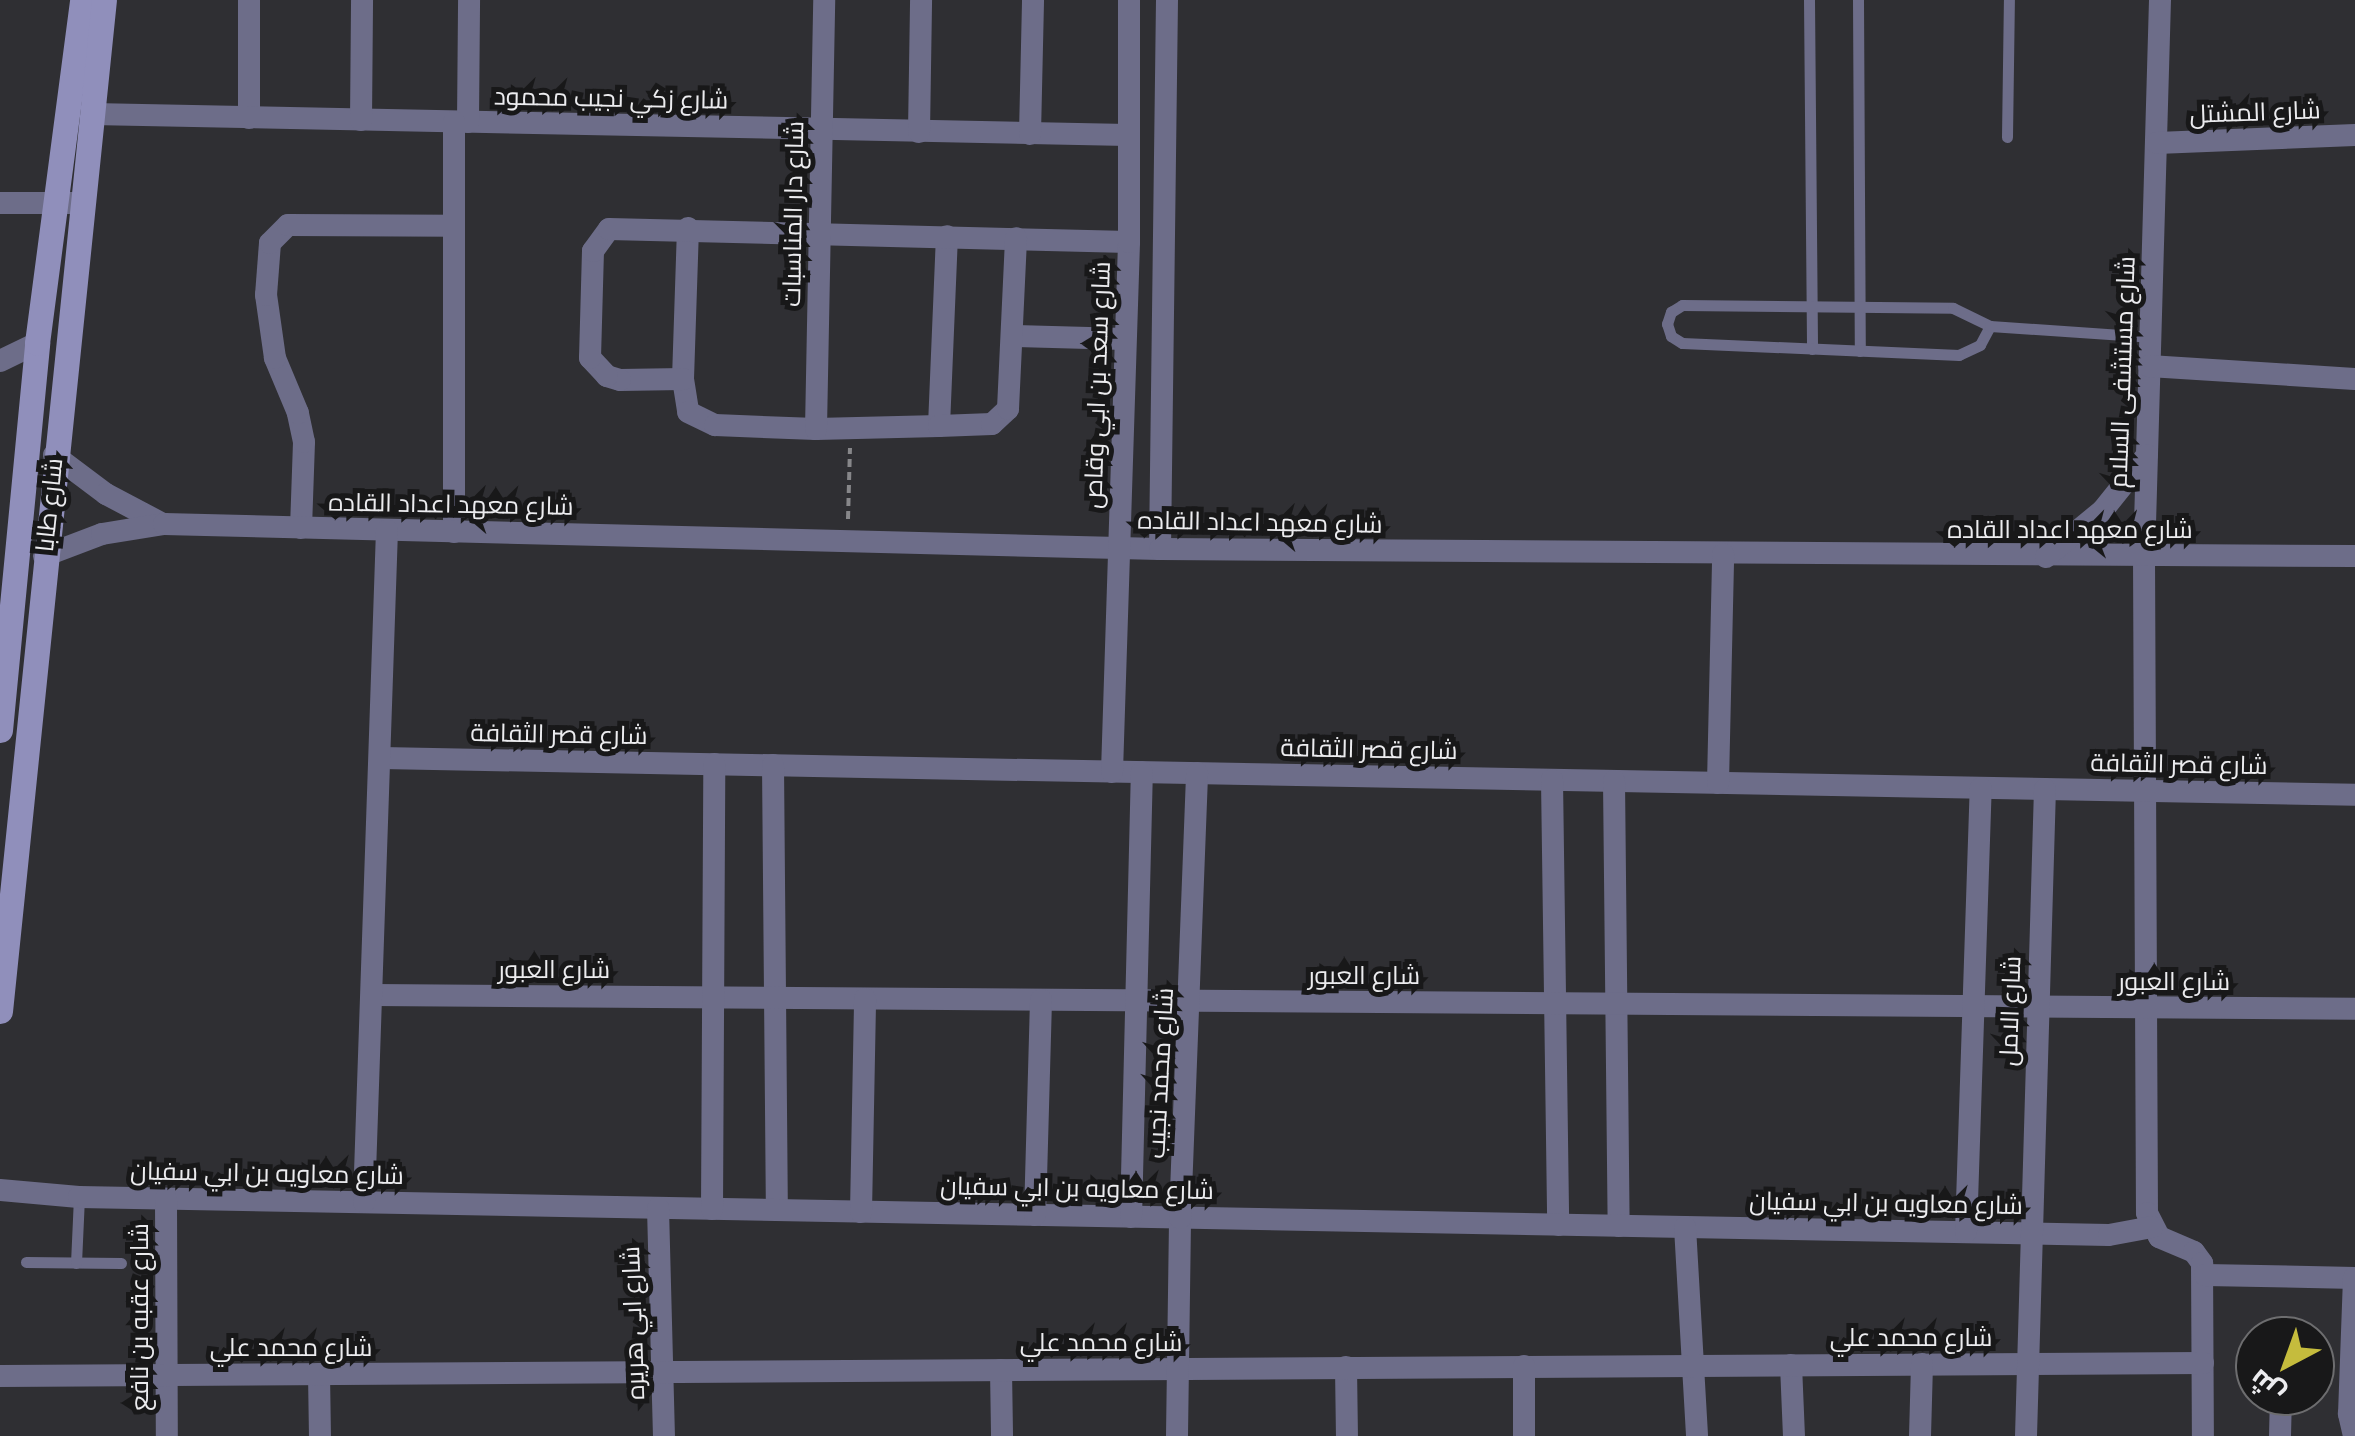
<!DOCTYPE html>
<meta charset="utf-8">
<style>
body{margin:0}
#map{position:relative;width:2355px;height:1436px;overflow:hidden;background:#2f2f33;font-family:"IBM Plex Sans",Cairo,sans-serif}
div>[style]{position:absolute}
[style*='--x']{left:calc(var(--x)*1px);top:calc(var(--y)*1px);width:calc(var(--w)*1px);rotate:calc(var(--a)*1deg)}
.path>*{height:4px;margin-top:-2px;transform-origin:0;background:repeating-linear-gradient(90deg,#87878a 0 8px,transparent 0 13px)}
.lane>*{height:11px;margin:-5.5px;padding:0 5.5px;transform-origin:5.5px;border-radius:5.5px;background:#6d6d89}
.street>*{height:22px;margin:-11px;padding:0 11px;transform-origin:11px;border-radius:11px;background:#6d6d89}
.secondary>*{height:25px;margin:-12.5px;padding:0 12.5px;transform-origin:12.5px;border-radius:12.5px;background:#908fbb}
span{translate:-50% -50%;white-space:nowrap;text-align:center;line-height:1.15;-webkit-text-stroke:10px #181819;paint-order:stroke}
.street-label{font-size:25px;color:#ececef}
.north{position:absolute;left:2235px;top:1316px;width:100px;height:100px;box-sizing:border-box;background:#181819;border:2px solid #6d6d6f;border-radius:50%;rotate:221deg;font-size:28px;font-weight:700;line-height:40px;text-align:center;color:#ececef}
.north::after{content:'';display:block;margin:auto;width:35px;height:45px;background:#c5bc3d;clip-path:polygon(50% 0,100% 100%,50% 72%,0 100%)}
</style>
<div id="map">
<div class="path">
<i style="--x:848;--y:519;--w:71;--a:-88.4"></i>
</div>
<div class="lane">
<i style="--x:1809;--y:0;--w:349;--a:89.5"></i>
<i style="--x:1858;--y:0;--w:351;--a:89.7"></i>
<i style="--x:2007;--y:137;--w:137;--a:-89.2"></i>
<i style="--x:1990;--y:326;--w:21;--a:118"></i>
<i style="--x:1980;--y:345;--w:23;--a:155"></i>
<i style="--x:1959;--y:355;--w:277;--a:-177.5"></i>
<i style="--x:1682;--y:343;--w:13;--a:-148"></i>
<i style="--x:1671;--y:336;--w:13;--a:-108"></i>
<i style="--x:1667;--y:324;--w:13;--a:-72"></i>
<i style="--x:1671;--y:312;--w:13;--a:-32"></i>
<i style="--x:1682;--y:305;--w:271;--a:0.6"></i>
<i style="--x:1953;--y:308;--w:41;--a:25.9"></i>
<i style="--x:1990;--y:326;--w:160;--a:3.9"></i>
<i style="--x:26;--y:1262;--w:95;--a:0.6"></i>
<i style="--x:76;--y:1263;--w:66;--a:-87.4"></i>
</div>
<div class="street">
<i style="--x:249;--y:0;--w:118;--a:90"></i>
<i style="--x:2160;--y:0;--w:558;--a:91.64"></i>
<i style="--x:2144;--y:558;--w:655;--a:89.74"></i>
<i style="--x:2147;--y:1213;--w:27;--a:63"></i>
<i style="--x:2159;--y:1237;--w:38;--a:23"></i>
<i style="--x:2194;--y:1252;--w:14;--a:54"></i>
<i style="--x:2202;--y:1263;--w:173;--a:89.7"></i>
<i style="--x:92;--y:114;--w:1036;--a:1.16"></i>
<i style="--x:361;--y:120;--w:120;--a:-89.5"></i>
<i style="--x:468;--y:122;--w:122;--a:-89.5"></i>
<i style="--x:919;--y:132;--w:132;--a:-89.1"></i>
<i style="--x:1030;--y:134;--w:134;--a:-88.7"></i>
<i style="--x:2157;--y:143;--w:198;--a:-2.3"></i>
<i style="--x:0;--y:203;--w:72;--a:0"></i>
<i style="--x:688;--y:228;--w:151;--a:91.9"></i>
<i style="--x:683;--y:379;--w:33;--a:81"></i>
<i style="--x:688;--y:412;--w:30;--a:26"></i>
<i style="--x:715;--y:425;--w:101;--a:2.3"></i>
<i style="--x:816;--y:429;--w:123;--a:-1.4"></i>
<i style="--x:939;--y:426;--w:190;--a:-87.6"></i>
<i style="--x:1015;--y:336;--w:110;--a:1.6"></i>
<i style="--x:0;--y:361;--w:41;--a:-25.9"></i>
<i style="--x:2149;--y:366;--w:206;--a:3.6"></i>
<i style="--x:683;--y:379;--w:63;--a:179.1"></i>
<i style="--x:620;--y:380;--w:14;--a:-163"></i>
<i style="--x:607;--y:376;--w:25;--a:-133"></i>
<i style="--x:590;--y:358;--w:107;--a:-88.4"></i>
<i style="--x:593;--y:251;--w:27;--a:-54"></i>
<i style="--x:609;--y:229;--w:520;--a:1.43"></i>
<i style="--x:939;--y:426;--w:53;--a:-2.2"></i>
<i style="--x:992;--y:424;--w:22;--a:-43"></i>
<i style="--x:1008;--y:409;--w:171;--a:-87.3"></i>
<i style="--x:816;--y:429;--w:429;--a:-88.9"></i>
<i style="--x:54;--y:455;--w:65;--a:36.9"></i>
<i style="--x:106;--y:494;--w:62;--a:27.8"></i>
<i style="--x:301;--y:528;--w:86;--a:-88"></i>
<i style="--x:304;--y:442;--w:30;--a:-102"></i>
<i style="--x:298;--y:413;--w:60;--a:-112.7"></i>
<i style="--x:275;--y:358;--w:64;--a:-98.1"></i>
<i style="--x:266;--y:295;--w:52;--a:-85.6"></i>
<i style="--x:270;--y:243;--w:25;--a:-45"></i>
<i style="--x:288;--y:225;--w:166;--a:0.3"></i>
<i style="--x:454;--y:532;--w:410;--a:-90"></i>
<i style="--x:1160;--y:549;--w:549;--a:-89.27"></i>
<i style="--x:44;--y:556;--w:62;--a:-20.8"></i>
<i style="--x:102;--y:534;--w:63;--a:-9.2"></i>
<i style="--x:164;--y:524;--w:996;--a:1.44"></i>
<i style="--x:1160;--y:549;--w:1195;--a:0.34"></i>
<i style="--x:2046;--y:557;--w:74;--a:-39.5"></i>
<i style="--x:2103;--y:510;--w:70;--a:-51.3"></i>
<i style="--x:382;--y:758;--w:1973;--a:1.07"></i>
<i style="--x:773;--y:765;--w:445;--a:89.5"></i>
<i style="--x:1112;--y:772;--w:530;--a:-88.16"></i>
<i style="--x:1129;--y:242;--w:242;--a:-90"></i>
<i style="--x:1552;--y:780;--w:445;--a:89.2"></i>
<i style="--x:1614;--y:781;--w:445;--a:89.4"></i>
<i style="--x:1718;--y:783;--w:229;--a:-88.7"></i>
<i style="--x:373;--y:995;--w:1982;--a:0.4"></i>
<i style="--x:0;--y:1190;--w:79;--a:5.1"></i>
<i style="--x:79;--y:1197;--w:2030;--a:1.07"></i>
<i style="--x:2109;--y:1235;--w:44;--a:-10.5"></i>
<i style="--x:166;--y:1199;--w:237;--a:89.8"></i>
<i style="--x:364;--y:1202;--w:672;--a:-88.04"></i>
<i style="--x:658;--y:1208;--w:228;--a:88.5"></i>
<i style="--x:712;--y:1209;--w:445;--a:-89.7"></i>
<i style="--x:861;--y:1212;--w:213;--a:-88.9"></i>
<i style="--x:1035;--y:1215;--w:215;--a:-88.4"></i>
<i style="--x:1131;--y:1217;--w:445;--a:-88.6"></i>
<i style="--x:1685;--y:1227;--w:209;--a:86.7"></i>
<i style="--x:1966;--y:1232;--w:444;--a:-88.1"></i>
<i style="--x:2205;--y:1275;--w:150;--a:1.1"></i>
<i style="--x:1791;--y:1365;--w:71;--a:87.6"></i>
<i style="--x:1346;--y:1367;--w:69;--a:89.2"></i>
<i style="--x:1001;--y:1370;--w:66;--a:89.1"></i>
<i style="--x:319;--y:1374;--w:62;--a:89.1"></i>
<i style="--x:0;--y:1376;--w:2203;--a:-0.34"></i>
<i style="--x:1177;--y:1436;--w:218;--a:-89.2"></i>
<i style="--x:1180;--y:1218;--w:445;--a:-87.8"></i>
<i style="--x:1524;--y:1436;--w:70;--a:-90"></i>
<i style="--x:1920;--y:1436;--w:72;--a:-88.4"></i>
<i style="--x:2026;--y:1436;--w:647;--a:-88.32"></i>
<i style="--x:2280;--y:1436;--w:40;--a:-88.6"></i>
<i style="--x:2354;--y:1436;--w:23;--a:-103"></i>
<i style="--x:2349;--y:1414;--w:136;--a:-87.9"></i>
</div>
<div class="secondary">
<i style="--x:0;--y:730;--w:389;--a:-84.5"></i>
<i style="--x:37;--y:343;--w:346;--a:-82.5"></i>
<i style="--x:0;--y:1011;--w:1016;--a:-84.13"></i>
</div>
<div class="street-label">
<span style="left:611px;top:98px;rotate:1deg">شارع زكي نجيب محمود</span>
<span style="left:2255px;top:112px;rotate:-2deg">شارع المشتل</span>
<span style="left:793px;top:214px;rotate:-89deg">شارع دار المناسبات</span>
<span style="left:2122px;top:372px;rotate:-88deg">شارع مستشفى السلام</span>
<span style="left:1097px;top:385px;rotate:-88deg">شارع سعد بن ابي وقاص</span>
<span style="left:451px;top:504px;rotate:1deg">شارع معهد اعداد القاده</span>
<span style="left:49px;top:505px;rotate:-84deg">شارع طابا</span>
<span style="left:1260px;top:522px;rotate:1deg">شارع معهد اعداد القاده</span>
<span style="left:2070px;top:529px">شارع معهد اعداد القاده</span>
<span style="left:559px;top:734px;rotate:1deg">شارع قصر الثقافة</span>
<span style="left:1369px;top:749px;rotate:1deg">شارع قصر الثقافة</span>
<span style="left:2179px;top:764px;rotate:1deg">شارع قصر الثقافة</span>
<span style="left:554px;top:969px">شارع العبور</span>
<span style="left:1364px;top:975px">شارع العبور</span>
<span style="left:2174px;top:981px">شارع العبور</span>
<span style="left:2010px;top:1011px;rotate:-88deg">شارع الامل</span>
<span style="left:1160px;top:1073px;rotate:-87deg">شارع محمد نجيب</span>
<span style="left:267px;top:1173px;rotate:1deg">شارع معاويه بن ابي سفيان</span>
<span style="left:1077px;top:1188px;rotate:1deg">شارع معاويه بن ابي سفيان</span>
<span style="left:1886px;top:1203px;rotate:1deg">شارع معاويه بن ابي سفيان</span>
<span style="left:139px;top:1317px;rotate:-90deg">شارع عقبه بن نافع</span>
<span style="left:633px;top:1323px;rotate:-92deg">شارع ابي هريره</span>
<span style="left:1911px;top:1337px">شارع محمد علي</span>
<span style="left:1101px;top:1342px">شارع محمد علي</span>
<span style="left:291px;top:1347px">شارع محمد علي</span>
</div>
<div class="north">ش</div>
</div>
